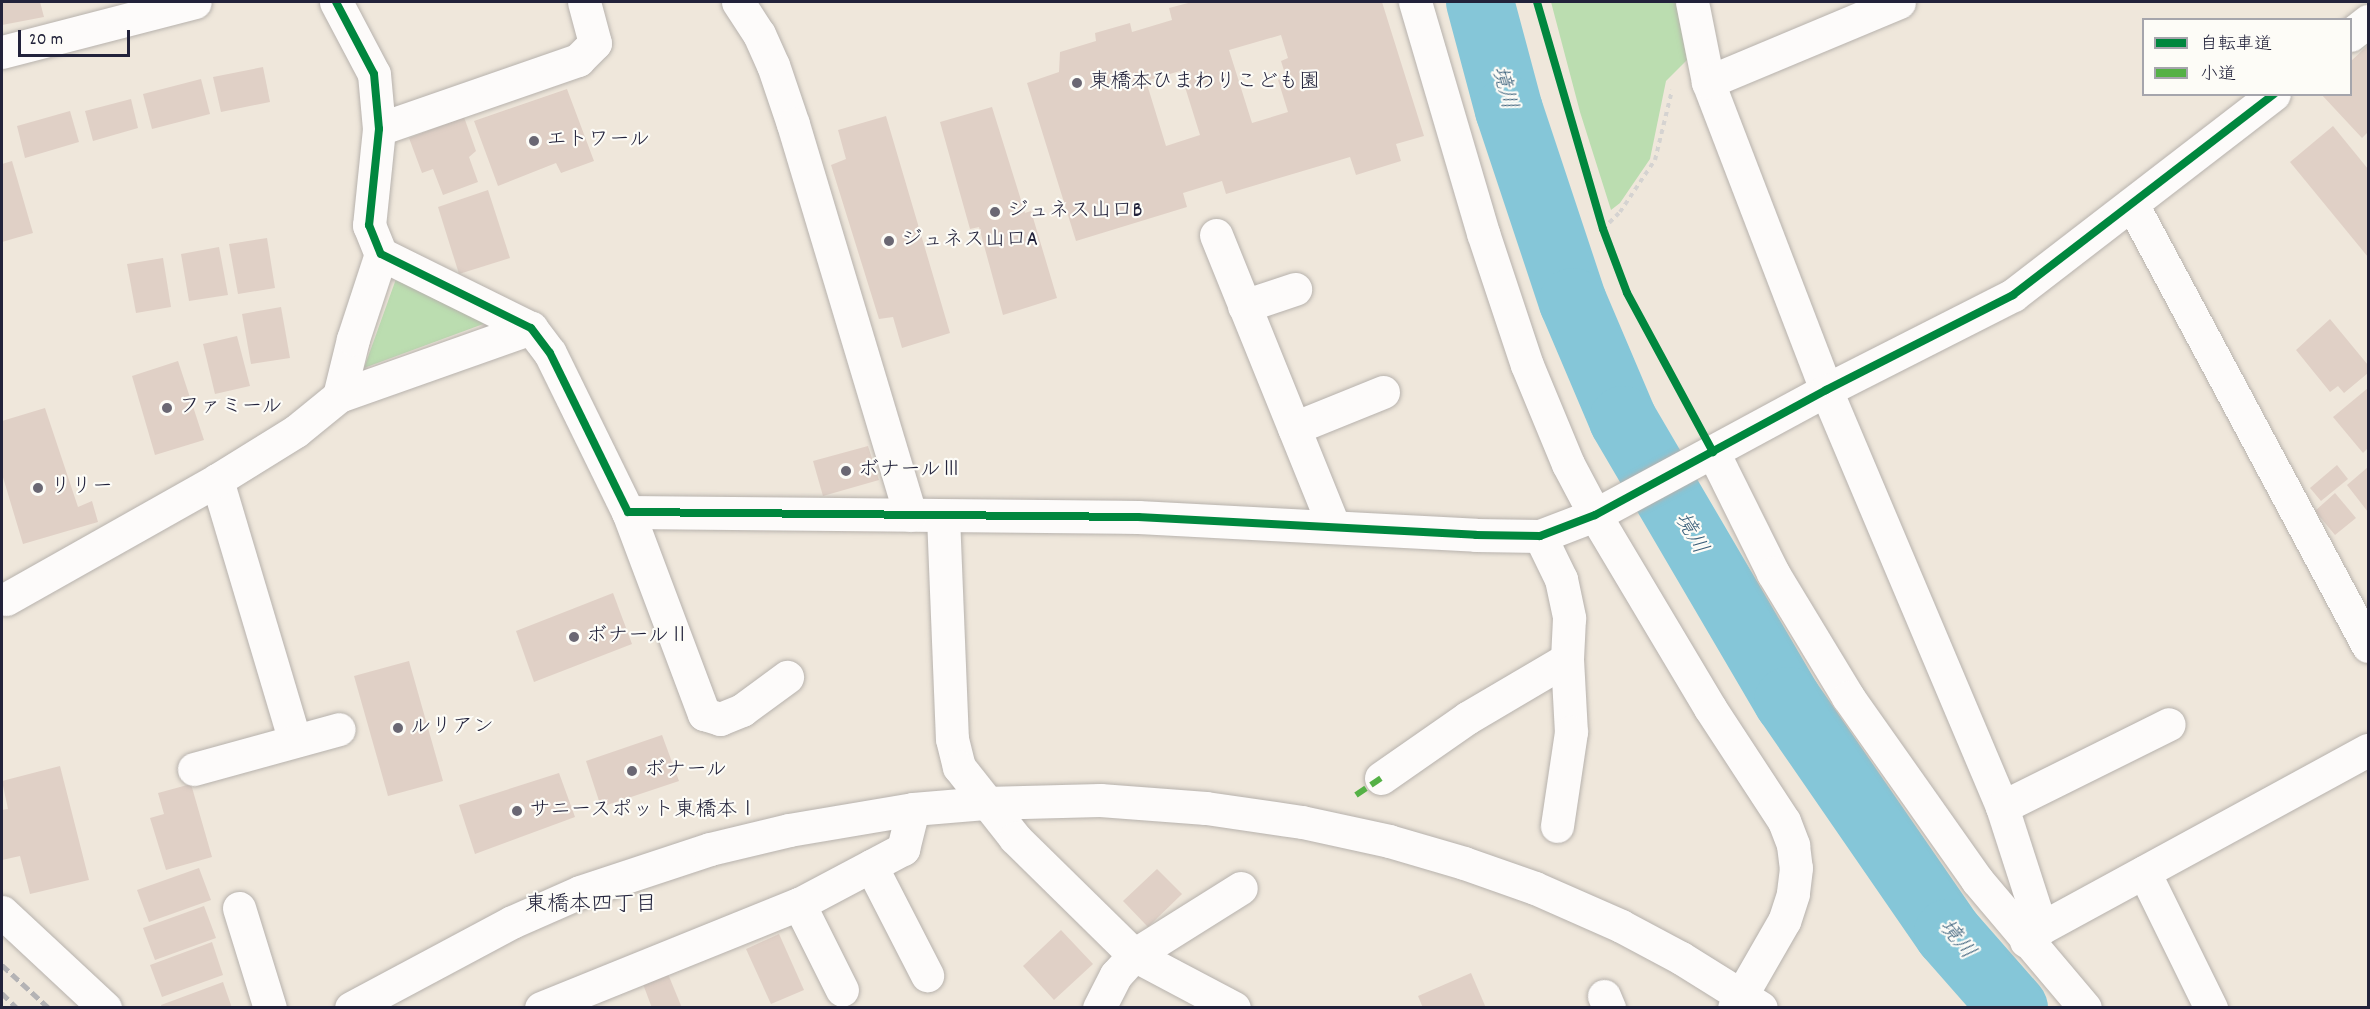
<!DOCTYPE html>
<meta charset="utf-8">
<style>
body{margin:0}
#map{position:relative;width:2370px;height:1009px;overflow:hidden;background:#efe7db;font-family:Dekko,"Klee One",sans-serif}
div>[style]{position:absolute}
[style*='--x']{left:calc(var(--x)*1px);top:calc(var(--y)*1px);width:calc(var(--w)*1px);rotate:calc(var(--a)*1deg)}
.green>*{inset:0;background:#bbddb0}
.river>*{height:68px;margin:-34px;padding:0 34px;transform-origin:34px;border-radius:34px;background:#85c6d8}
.building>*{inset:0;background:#e0d0c6}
.path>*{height:4px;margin-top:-2px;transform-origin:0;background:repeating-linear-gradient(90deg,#d5d3d1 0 4.5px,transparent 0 9px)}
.roads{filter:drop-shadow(0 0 2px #b7b2ad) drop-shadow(0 0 2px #b7b2ad)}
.minor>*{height:33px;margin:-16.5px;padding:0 16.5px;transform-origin:16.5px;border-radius:16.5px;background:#fdfbfa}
.rail>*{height:4.5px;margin-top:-2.25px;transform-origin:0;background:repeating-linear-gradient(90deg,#b4b3b5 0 9px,transparent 0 13.5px)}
.quiet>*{height:6px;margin-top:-3px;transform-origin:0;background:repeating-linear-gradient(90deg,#55b146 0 12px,transparent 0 18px)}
.cycleway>*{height:8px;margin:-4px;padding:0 4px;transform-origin:4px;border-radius:4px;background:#00873e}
.dots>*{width:16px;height:16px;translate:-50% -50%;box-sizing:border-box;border:3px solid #fdfcf7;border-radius:50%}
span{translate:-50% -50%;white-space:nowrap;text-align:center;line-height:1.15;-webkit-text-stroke:4.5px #fdfcf7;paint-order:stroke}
.poi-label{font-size:21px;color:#22223b}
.left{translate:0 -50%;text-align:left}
.water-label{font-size:22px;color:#385e79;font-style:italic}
.neighbourhood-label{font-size:22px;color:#22223b}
.frame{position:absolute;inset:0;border:3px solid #22223b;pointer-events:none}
.legend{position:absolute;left:2142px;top:18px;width:210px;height:78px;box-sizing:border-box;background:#fdfcf7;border:2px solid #a5a5ac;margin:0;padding:8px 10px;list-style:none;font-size:18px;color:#22223b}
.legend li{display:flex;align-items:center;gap:12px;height:30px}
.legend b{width:30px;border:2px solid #a5a5ac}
.scale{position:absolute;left:18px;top:30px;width:112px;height:27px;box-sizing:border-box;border:3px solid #22223b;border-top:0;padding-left:8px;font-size:18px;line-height:21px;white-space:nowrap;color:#22223b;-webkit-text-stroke:4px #fdfcf7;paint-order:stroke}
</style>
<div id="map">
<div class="green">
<i style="clip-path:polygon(1551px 2px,1677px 2px,1687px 60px,1666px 81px,1650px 159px,1620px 203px,1611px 210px,1580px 112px)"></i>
<i style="clip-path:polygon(396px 279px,486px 323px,364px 368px)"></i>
</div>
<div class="river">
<i style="--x:1480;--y:2;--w:112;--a:75"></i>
<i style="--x:1509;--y:110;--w:202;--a:71.6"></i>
<i style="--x:1573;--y:302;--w:128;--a:67"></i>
<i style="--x:1623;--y:420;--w:326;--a:59.6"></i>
<i style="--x:1788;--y:701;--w:282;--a:55.4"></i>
<i style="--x:1948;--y:933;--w:100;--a:48.7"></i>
</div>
<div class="building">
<i style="clip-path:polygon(2px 2px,40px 2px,44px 17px,2px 25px)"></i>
<i style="clip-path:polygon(evenodd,1192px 2px,1382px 2px,1424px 136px,1396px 144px,1401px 161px,1356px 175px,1350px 157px,1226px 194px,1222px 181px,1183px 193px,1187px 207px,1076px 241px,1027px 83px,1059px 72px,1060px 52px,1096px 41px,1095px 33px,1130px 23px,1132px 32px,1172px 20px,1169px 8px,1192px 2px,1281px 35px,1288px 58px,1281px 61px,1286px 77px,1278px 80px,1288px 112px,1252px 123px,1229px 50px,1281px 35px,1192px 2px,1180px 71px,1200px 135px,1166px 146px,1146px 81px,1180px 71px)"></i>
<i style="clip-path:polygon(2368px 45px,2368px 132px,2362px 138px,2321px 94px,2350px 94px,2350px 62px)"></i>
<i style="clip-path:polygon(263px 67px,270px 102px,221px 112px,213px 77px)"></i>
<i style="clip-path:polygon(201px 79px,210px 114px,152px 129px,143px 94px)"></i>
<i style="clip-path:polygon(567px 89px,594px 161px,561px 173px,556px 163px,498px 186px,474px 121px)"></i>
<i style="clip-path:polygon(131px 99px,138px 128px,93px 141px,85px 111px)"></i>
<i style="clip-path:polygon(992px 107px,1025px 213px,1031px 211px,1057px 298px,1003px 315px,979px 227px,970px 229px,940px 122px)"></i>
<i style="clip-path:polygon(70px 111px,79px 142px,25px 158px,17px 126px)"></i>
<i style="clip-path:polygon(886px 116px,950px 333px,902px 348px,893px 317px,879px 319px,831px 165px,846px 159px,838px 130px)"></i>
<i style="clip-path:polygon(464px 117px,476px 151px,469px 157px,478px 182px,443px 195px,433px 169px,422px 173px,409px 138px)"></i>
<i style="clip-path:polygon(2333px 126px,2368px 169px,2368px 257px,2290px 162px)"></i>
<i style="clip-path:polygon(12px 161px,33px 233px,2px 242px,2px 164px)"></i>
<i style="clip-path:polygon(488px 190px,510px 258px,459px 274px,438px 207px)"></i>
<i style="clip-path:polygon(267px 238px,275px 288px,238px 294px,229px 244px)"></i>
<i style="clip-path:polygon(219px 247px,228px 295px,189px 301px,181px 254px)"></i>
<i style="clip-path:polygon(163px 258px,171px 307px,136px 313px,127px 264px)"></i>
<i style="clip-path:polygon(281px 307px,290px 358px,251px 364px,242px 314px)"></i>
<i style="clip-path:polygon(2330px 319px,2368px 365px,2368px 373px,2344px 393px,2338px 386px,2330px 392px,2296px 350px)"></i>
<i style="clip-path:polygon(237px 336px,250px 386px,215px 394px,203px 344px)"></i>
<i style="clip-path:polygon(178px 361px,204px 440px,155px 455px,132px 376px)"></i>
<i style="clip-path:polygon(2368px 388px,2368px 448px,2363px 453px,2333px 417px)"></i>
<i style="clip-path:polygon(45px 408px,78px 507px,92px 501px,98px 522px,23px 544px,2px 474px,2px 421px)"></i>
<i style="clip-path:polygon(868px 446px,879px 480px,823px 496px,813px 461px)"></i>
<i style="clip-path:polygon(2337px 465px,2348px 479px,2321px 501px,2310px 488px)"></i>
<i style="clip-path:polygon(2368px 467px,2368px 512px,2347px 485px)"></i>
<i style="clip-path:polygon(2335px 493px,2356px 518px,2335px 535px,2315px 511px)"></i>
<i style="clip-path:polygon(613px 593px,632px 644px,534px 682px,516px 631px)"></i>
<i style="clip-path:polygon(409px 661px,443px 781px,388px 796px,354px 676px)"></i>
<i style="clip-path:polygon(662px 735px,679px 781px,601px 807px,586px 761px)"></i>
<i style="clip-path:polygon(60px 766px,89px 880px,30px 894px,20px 856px,2px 860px,2px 810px,8px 809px,2px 781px)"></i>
<i style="clip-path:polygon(559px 773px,575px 817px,475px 854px,459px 805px)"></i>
<i style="clip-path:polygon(191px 784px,212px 857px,166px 870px,150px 818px,164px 814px,158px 793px)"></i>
<i style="clip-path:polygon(199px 868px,211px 900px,149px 922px,137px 890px)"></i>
<i style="clip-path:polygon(1157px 869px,1182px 894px,1148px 927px,1123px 901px)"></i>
<i style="clip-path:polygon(204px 906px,216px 938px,155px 960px,143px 928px)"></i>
<i style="clip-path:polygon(1061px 930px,1093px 964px,1054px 1000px,1023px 966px)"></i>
<i style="clip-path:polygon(779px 934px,804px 990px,771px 1004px,746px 949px)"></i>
<i style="clip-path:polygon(212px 942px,223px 975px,162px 997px,150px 965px)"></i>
<i style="clip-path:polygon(1471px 973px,1486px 1008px,1423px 1008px,1418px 996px)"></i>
<i style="clip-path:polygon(668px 974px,682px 1008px,652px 1008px,643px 984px)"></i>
<i style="clip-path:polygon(223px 982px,232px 1008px,162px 1008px,161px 1005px)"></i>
</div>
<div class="path">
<i style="--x:1603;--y:229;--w:24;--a:-45"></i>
<i style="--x:1620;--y:212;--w:63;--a:-56.1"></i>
<i style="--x:1655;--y:160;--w:72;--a:-76.3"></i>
</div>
<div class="roads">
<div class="minor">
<i style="--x:336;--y:2;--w:81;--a:62.2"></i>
<i style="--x:374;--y:74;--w:55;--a:84.8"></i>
<i style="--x:379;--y:129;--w:97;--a:95.9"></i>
<i style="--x:369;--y:225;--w:31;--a:68"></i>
<i style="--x:381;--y:254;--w:167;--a:26.3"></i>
<i style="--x:531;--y:328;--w:31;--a:53"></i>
<i style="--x:550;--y:353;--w:177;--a:63.9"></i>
<i style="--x:628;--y:512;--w:510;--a:0.56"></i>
<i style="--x:1138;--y:517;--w:338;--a:3"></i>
<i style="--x:1476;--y:535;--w:64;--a:0.9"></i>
<i style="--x:1540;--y:536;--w:59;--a:-20.9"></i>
<i style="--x:1595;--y:515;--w:263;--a:-28.4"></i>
<i style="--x:1826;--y:390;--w:210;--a:-26.9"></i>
<i style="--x:2013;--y:295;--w:329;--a:-37.6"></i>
<i style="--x:738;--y:2;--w:38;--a:57"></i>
<i style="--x:759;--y:34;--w:34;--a:66"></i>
<i style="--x:773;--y:65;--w:62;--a:71.3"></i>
<i style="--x:793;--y:124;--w:408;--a:73.3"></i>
<i style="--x:1415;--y:2;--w:241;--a:73.6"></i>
<i style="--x:1483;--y:233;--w:139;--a:71.6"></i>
<i style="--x:1527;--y:365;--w:107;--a:67.5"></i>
<i style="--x:1568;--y:464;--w:58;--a:62.1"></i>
<i style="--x:1595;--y:515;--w:225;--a:59.2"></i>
<i style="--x:1710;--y:708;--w:135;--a:56.8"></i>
<i style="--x:1784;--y:821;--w:26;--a:69"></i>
<i style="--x:1793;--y:845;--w:23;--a:83"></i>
<i style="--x:1796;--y:868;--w:26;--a:97"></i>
<i style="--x:1793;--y:894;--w:28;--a:108"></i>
<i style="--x:1784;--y:921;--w:100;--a:119.9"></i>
<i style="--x:1692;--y:2;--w:82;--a:78.7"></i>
<i style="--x:1708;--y:82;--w:330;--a:69"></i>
<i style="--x:1826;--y:390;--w:453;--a:67.1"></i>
<i style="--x:2002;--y:807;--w:127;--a:72.1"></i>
<i style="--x:2350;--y:35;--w:23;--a:-38"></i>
<i style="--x:2;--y:52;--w:199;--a:-14.5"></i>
<i style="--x:1708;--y:82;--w:207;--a:-22.7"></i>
<i style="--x:379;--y:129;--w:211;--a:-19.1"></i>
<i style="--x:578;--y:60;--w:24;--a:-45"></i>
<i style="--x:595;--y:43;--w:42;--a:-105"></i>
<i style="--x:2132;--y:204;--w:501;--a:61.9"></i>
<i style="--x:1216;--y:235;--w:315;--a:68"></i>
<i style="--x:1244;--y:306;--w:54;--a:-18.4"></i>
<i style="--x:339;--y:396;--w:204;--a:-19.5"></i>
<i style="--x:1294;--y:428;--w:96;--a:-22"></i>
<i style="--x:1713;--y:452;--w:135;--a:63.6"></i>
<i style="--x:1773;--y:573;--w:145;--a:58.8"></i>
<i style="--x:1848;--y:697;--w:224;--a:54.8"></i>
<i style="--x:1977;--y:880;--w:167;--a:49.8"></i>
<i style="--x:217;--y:480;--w:272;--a:73.4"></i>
<i style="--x:628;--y:512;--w:216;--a:69.4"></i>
<i style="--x:704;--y:714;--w:17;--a:17"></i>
<i style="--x:720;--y:719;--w:24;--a:-22"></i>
<i style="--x:742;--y:710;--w:56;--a:-36.3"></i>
<i style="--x:943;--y:516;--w:223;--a:87.7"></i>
<i style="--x:952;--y:739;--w:29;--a:76"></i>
<i style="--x:959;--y:767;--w:90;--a:51.7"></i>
<i style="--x:1015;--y:838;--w:167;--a:44.5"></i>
<i style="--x:1134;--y:955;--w:113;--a:27.9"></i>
<i style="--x:1540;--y:536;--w:48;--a:64"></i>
<i style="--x:1561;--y:579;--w:40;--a:78"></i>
<i style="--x:1569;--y:618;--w:41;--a:92.8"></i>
<i style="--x:1567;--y:659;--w:73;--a:86.9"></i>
<i style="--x:1571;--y:732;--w:95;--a:98.5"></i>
<i style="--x:6;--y:599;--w:242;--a:-29.4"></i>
<i style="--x:217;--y:480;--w:93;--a:-31.8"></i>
<i style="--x:296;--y:431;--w:55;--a:-39.1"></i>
<i style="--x:339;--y:396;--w:59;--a:-76.2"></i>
<i style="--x:353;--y:339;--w:89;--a:-71.8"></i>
<i style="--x:194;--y:769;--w:150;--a:-15.4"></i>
<i style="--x:1381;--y:778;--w:105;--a:-34.9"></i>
<i style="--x:1467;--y:718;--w:116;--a:-30.5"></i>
<i style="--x:2002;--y:807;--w:186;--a:-26.4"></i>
<i style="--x:871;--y:866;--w:123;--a:62.8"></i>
<i style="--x:2144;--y:872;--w:152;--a:63.8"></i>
<i style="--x:799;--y:904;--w:96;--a:63.4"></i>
<i style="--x:239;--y:908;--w:105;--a:72.8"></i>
<i style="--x:2;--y:912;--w:141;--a:43"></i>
<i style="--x:2026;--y:941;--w:20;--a:-41"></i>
<i style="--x:2041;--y:928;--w:372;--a:-28.6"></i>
<i style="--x:1604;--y:996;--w:13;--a:67"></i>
<i style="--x:351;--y:1008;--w:183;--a:-28.1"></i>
<i style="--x:512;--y:922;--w:74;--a:-23.8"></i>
<i style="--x:580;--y:892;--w:137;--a:-18.3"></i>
<i style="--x:710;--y:849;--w:81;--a:-13.5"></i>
<i style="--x:789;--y:830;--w:126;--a:-9.6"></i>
<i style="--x:913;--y:809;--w:72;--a:-4.8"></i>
<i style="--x:985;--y:803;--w:115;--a:-1.5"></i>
<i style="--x:1100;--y:800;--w:106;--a:4.3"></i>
<i style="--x:1206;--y:808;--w:97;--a:8.3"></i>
<i style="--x:1302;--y:822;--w:89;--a:12.3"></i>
<i style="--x:1389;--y:841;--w:78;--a:16.3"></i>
<i style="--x:1464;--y:863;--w:75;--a:19.4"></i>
<i style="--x:1535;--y:888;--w:94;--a:23.8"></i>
<i style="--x:1621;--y:926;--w:68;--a:28.1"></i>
<i style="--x:1681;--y:958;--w:94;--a:32"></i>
<i style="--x:541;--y:1008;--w:278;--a:-22"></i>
<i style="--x:799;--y:904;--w:118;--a:-27.9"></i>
<i style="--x:903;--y:849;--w:41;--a:-76"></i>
<i style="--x:1099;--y:1008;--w:37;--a:-63"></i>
<i style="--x:1116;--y:975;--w:27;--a:-48"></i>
<i style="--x:1134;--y:955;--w:126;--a:-32.1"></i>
</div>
</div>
<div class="rail">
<i style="--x:2;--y:965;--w:64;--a:42.5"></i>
<i style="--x:2;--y:993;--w:21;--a:45"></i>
</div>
<div class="quiet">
<i style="--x:1356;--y:795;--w:30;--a:-34"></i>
</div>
<div class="cycleway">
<i style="--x:336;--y:2;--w:81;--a:62.2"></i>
<i style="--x:374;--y:74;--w:55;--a:84.8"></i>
<i style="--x:379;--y:129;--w:97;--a:95.9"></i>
<i style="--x:369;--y:225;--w:31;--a:68"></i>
<i style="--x:381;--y:254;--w:167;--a:26.3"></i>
<i style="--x:531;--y:328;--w:31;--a:53"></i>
<i style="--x:550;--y:353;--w:177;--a:63.9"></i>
<i style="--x:628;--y:512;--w:510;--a:0.56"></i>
<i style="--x:1138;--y:517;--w:338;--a:3"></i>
<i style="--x:1476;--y:535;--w:64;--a:0.9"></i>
<i style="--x:1540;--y:536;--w:59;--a:-20.9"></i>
<i style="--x:1595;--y:515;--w:263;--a:-28.4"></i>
<i style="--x:1826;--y:390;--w:210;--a:-26.9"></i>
<i style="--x:2013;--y:295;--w:329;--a:-37.6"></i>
<i style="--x:1537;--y:2;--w:236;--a:73.8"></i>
<i style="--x:1603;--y:229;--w:68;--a:69.4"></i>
<i style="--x:1627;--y:293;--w:181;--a:61.6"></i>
</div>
<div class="dots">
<i style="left:1077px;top:83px;background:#6a6773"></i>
<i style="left:534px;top:141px;background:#6a6773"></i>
<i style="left:995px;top:212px;background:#6a6773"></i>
<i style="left:889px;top:241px;background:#6a6773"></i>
<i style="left:167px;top:408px;background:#6a6773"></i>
<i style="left:846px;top:471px;background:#6a6773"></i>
<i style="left:38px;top:488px;background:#6a6773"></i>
<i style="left:574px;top:637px;background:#6a6773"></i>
<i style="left:398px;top:728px;background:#6a6773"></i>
<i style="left:632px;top:771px;background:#6a6773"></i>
<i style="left:517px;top:811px;background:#6a6773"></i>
</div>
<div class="poi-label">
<span class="left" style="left:1089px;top:83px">東橋本ひまわりこども園</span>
<span class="left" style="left:546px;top:141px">エトワール</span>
<span class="left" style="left:1007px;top:212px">ジュネス山口B</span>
<span class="left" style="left:901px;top:241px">ジュネス山口A</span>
<span class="left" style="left:179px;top:408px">ファミール</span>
<span class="left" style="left:858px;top:471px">ボナールⅢ</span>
<span class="left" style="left:50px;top:488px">リリー</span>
<span class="left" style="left:586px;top:637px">ボナールⅡ</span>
<span class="left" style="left:410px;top:728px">ルリアン</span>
<span class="left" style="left:644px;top:771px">ボナール</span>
<span class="left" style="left:529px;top:811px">サニースポット東橋本Ⅰ</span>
</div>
<div class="water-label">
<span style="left:1503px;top:88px;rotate:75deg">境川</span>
<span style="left:1690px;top:534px;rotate:60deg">境川</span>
<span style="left:1956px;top:940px;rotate:51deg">境川</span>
</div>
<div class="neighbourhood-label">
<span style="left:591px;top:906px">東橋本四丁目</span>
</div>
<div class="frame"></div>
<ul class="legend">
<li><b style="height:8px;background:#00873e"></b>自転車道</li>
<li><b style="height:8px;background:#55b146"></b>小道</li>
</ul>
<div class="scale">20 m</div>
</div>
